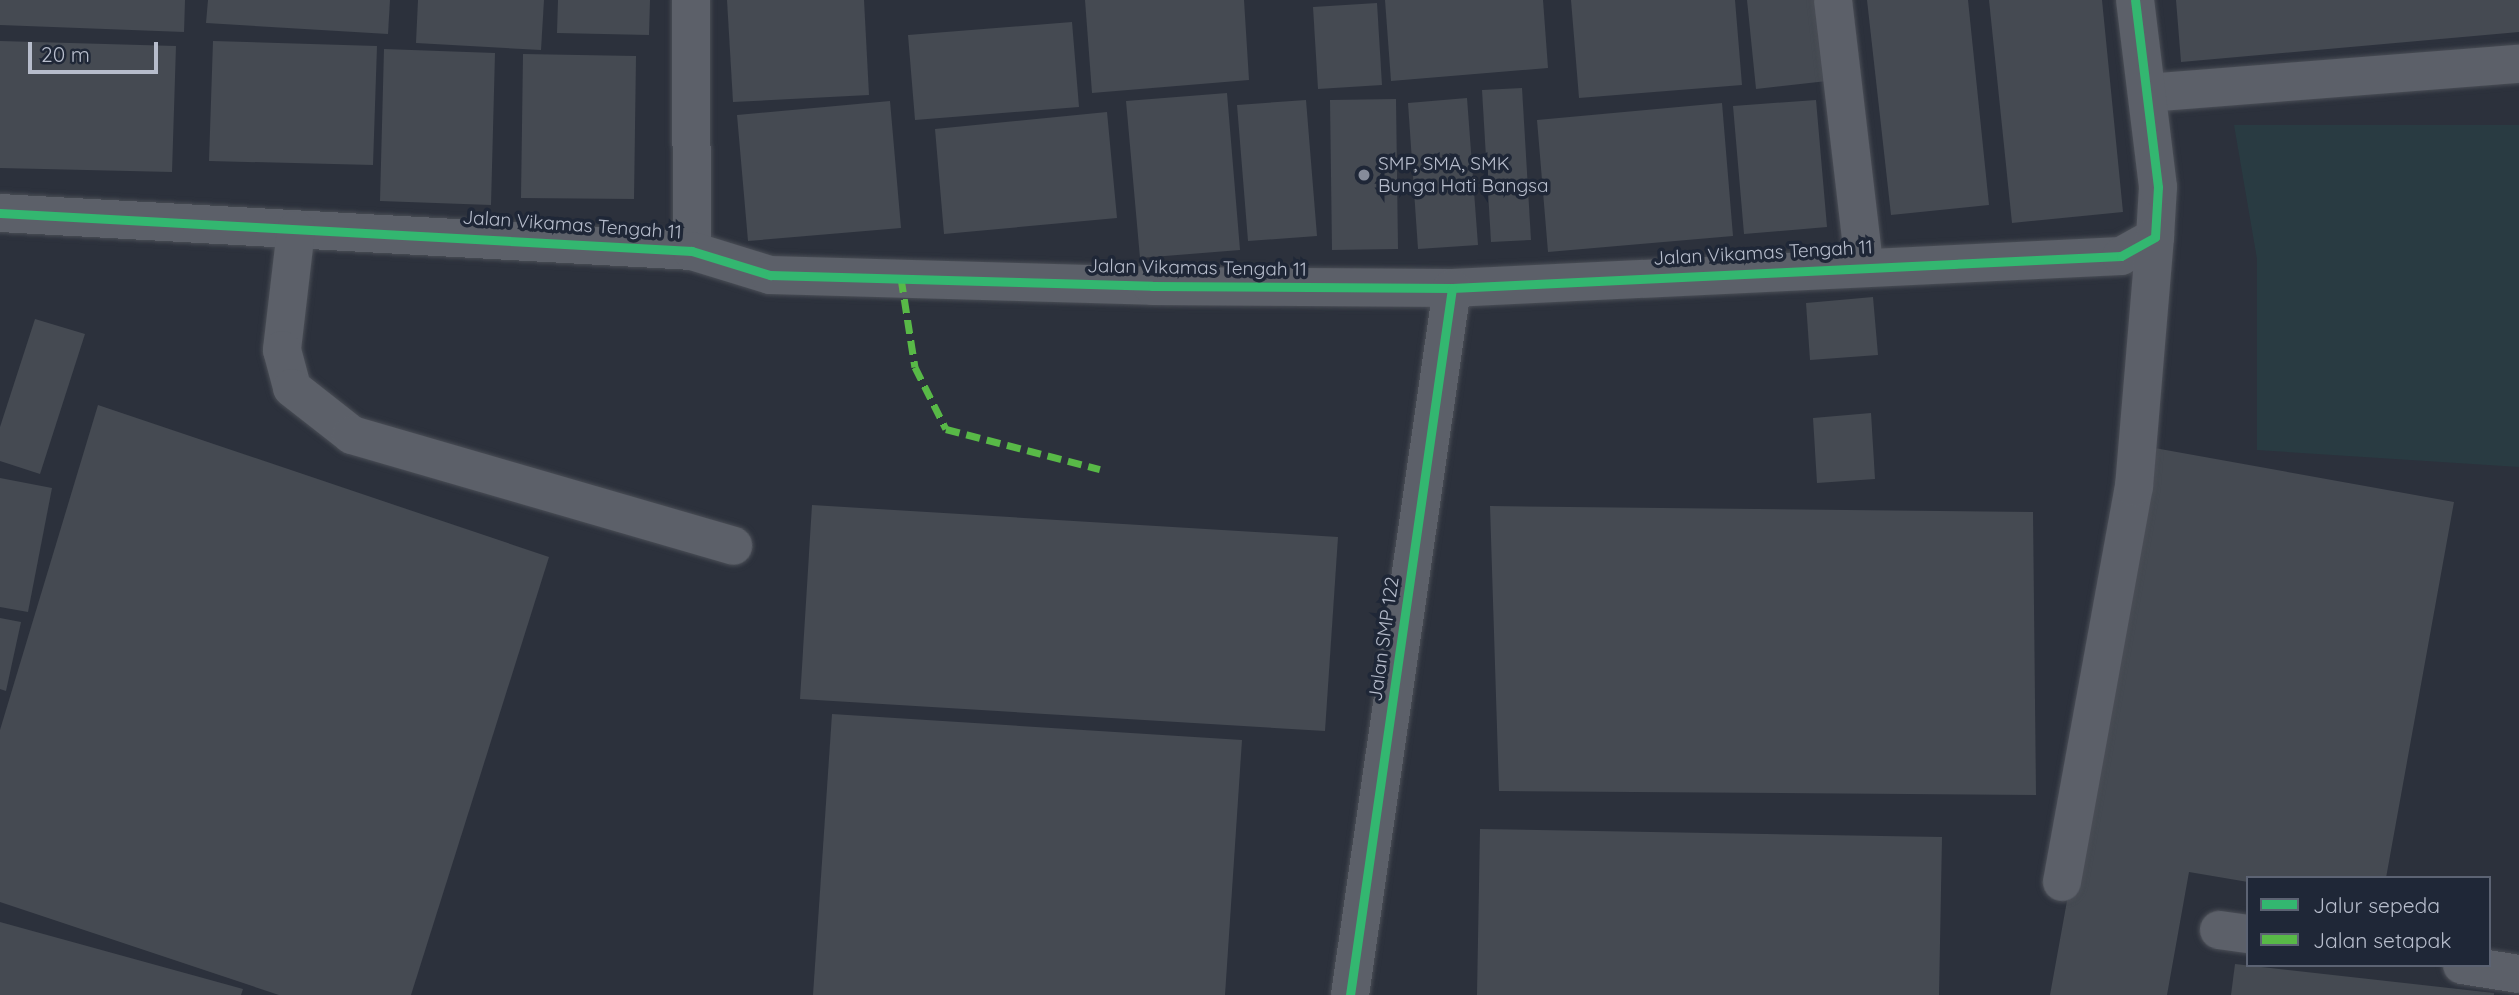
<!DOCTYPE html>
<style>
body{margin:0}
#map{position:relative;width:2519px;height:995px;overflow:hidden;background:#2c313c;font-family:Quicksand,sans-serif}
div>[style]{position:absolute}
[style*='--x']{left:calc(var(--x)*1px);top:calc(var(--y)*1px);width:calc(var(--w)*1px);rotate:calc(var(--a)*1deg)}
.green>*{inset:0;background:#293b42}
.building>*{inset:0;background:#454a52}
.roads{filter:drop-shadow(0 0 2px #4a4e56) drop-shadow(0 0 2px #4a4e56)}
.minor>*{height:38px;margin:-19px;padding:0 19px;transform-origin:19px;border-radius:19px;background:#5c6069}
.quiet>*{height:7px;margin-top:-3.5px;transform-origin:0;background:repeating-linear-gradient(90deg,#58b947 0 14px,transparent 0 21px)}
.cycleway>*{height:9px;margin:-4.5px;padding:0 4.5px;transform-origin:4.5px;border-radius:4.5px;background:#33b770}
.dots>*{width:19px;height:19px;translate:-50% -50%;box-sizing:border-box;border:4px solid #1f2737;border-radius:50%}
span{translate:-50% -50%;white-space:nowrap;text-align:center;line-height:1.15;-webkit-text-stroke:7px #1f2737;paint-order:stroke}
.poi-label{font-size:19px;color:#b7bdcc}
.left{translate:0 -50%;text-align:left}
.street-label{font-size:19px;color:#b7bdcc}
.legend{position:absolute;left:2246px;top:876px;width:245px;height:91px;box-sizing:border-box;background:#1f2737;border:2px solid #5c6373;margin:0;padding:9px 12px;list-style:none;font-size:21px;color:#b7bdcc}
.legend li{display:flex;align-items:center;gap:14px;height:35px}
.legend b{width:35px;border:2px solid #5c6373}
.scale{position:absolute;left:28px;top:42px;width:130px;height:32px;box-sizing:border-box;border:4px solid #b7bdcc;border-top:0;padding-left:9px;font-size:21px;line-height:24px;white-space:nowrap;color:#b7bdcc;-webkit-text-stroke:5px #1f2737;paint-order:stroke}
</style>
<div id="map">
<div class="green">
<i style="clip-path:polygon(2234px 125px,2519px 125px,2519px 467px,2257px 450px,2257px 259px)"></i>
</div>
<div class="building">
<i style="clip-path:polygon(0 0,185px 0,184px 32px,0 25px)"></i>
<i style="clip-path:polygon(208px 0,390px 0,388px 34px,206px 23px)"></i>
<i style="clip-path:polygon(418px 0,544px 0,541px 50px,416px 43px)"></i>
<i style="clip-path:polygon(558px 0,650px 0,649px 35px,557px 33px)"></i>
<i style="clip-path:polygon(727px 0,864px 0,869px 95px,733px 102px)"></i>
<i style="clip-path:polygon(1085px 0,1244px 0,1249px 80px,1092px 93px)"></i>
<i style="clip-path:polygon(1385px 0,1543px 0,1548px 68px,1391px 81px)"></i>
<i style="clip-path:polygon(1571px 0,1735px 0,1742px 85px,1579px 98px)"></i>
<i style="clip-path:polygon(1747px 0,1828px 0,1836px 80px,1756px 89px)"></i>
<i style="clip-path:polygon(1867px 0,1968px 0,1989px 205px,1891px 215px)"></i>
<i style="clip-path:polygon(1989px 0,2102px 0,2123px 212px,2012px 223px)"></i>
<i style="clip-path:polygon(2176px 0,2519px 0,2519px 32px,2181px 62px)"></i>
<i style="clip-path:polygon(1377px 3px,1382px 85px,1318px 89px,1313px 7px)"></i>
<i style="clip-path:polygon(1072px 22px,1079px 107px,915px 120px,908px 35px)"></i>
<i style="clip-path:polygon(0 41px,176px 46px,172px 172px,0 168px)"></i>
<i style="clip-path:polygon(213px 41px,377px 46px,373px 165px,209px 161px)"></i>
<i style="clip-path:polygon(384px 49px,495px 53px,491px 205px,380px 201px)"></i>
<i style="clip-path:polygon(523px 54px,636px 56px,634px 199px,521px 198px)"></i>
<i style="clip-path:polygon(1522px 88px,1531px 240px,1491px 242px,1482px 90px)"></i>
<i style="clip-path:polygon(1227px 93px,1240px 250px,1140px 258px,1126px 101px)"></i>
<i style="clip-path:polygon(1467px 98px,1478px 245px,1418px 249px,1408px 103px)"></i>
<i style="clip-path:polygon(1396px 99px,1398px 249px,1332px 250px,1330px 100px)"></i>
<i style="clip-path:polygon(1306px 100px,1317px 236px,1248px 241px,1237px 105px)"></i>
<i style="clip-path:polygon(1816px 100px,1827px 227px,1744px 234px,1733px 106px)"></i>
<i style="clip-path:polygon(890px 101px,901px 228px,748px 241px,737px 115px)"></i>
<i style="clip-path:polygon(1722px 103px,1733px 236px,1548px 252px,1537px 120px)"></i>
<i style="clip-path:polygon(1107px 112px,1117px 218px,944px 234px,935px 129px)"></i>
<i style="clip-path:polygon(1873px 297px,1878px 355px,1810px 360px,1806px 303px)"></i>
<i style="clip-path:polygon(35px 319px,85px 334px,40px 474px,0 461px,0 427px)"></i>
<i style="clip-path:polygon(98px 405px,549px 557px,411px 995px,279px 995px,0 902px,0 730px)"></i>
<i style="clip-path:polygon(1871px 413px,1875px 479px,1817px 483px,1813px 418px)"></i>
<i style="clip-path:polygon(2149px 447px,2454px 502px,2386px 878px,2248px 878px,2248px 882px,2189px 872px,2167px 995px,2050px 995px)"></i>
<i style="clip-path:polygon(0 478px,52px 488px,28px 612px,0 607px)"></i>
<i style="clip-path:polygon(812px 505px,1338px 537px,1325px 731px,800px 699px)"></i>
<i style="clip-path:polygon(1490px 506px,2033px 512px,2036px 795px,1499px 791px)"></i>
<i style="clip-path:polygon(0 618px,21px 622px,6px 691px,0 689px)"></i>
<i style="clip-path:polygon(832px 714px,1242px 740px,1225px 995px,813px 995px)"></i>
<i style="clip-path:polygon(1480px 829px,1942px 837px,1939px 995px,1477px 995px)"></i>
<i style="clip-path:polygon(0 922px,243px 989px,241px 995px,0 995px)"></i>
<i style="clip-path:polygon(2235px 964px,2494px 993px,2494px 995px,2231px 995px)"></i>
</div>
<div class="roads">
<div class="minor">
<i style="--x:691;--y:0;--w:251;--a:89.8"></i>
<i style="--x:1833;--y:0;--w:267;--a:83.3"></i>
<i style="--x:2147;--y:93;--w:373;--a:-4.5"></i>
<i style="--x:0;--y:213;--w:693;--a:3.14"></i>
<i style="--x:692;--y:251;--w:82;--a:17.1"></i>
<i style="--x:770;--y:275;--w:382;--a:1.6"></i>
<i style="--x:1152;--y:286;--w:300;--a:0.4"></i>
<i style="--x:1452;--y:288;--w:670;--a:-2.74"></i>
<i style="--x:2121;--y:256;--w:39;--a:-29"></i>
<i style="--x:2155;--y:237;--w:50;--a:-86.6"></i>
<i style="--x:2158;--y:187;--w:188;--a:-97"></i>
<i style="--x:296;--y:230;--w:121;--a:96.7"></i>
<i style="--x:282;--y:350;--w:39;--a:75"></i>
<i style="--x:292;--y:388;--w:76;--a:38.1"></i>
<i style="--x:352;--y:435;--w:397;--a:16.2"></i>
<i style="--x:2062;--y:882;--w:402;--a:-79.7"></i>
<i style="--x:2134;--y:487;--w:251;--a:-85.2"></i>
<i style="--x:2219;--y:930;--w:29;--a:8"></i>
<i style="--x:2462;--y:965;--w:58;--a:9"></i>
<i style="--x:1350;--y:995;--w:714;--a:-81.79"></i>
</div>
</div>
<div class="quiet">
<i style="--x:901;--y:278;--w:90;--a:81.1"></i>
<i style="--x:915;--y:367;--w:69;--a:63.4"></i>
<i style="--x:946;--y:429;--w:159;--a:14.6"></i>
</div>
<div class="cycleway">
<i style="--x:0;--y:213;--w:693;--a:3.14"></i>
<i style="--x:692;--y:251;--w:82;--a:17.1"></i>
<i style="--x:770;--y:275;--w:382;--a:1.6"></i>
<i style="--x:1152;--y:286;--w:300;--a:0.4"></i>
<i style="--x:1452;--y:288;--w:670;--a:-2.74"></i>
<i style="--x:2121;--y:256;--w:39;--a:-29"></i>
<i style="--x:2155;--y:237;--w:50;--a:-86.6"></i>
<i style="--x:2158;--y:187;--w:188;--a:-97"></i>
<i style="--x:1350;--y:995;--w:714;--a:-81.79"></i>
</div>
<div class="dots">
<i style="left:1364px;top:175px;background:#868c9a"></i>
</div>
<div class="poi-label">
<span class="left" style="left:1378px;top:175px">SMP, SMA, SMK<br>Bunga Hati Bangsa</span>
</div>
<div class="street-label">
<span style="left:572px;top:225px;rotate:4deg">Jalan Vikamas Tengah 11</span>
<span style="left:1763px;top:253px;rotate:-3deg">Jalan Vikamas Tengah 11</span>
<span style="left:1197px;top:268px;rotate:1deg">Jalan Vikamas Tengah 11</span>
<span style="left:1384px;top:639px;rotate:-82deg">Jalan SMP 122</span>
</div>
<ul class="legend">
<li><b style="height:9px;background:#33b770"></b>Jalur sepeda</li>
<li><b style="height:9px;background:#58b947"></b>Jalan setapak</li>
</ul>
<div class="scale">20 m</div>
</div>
